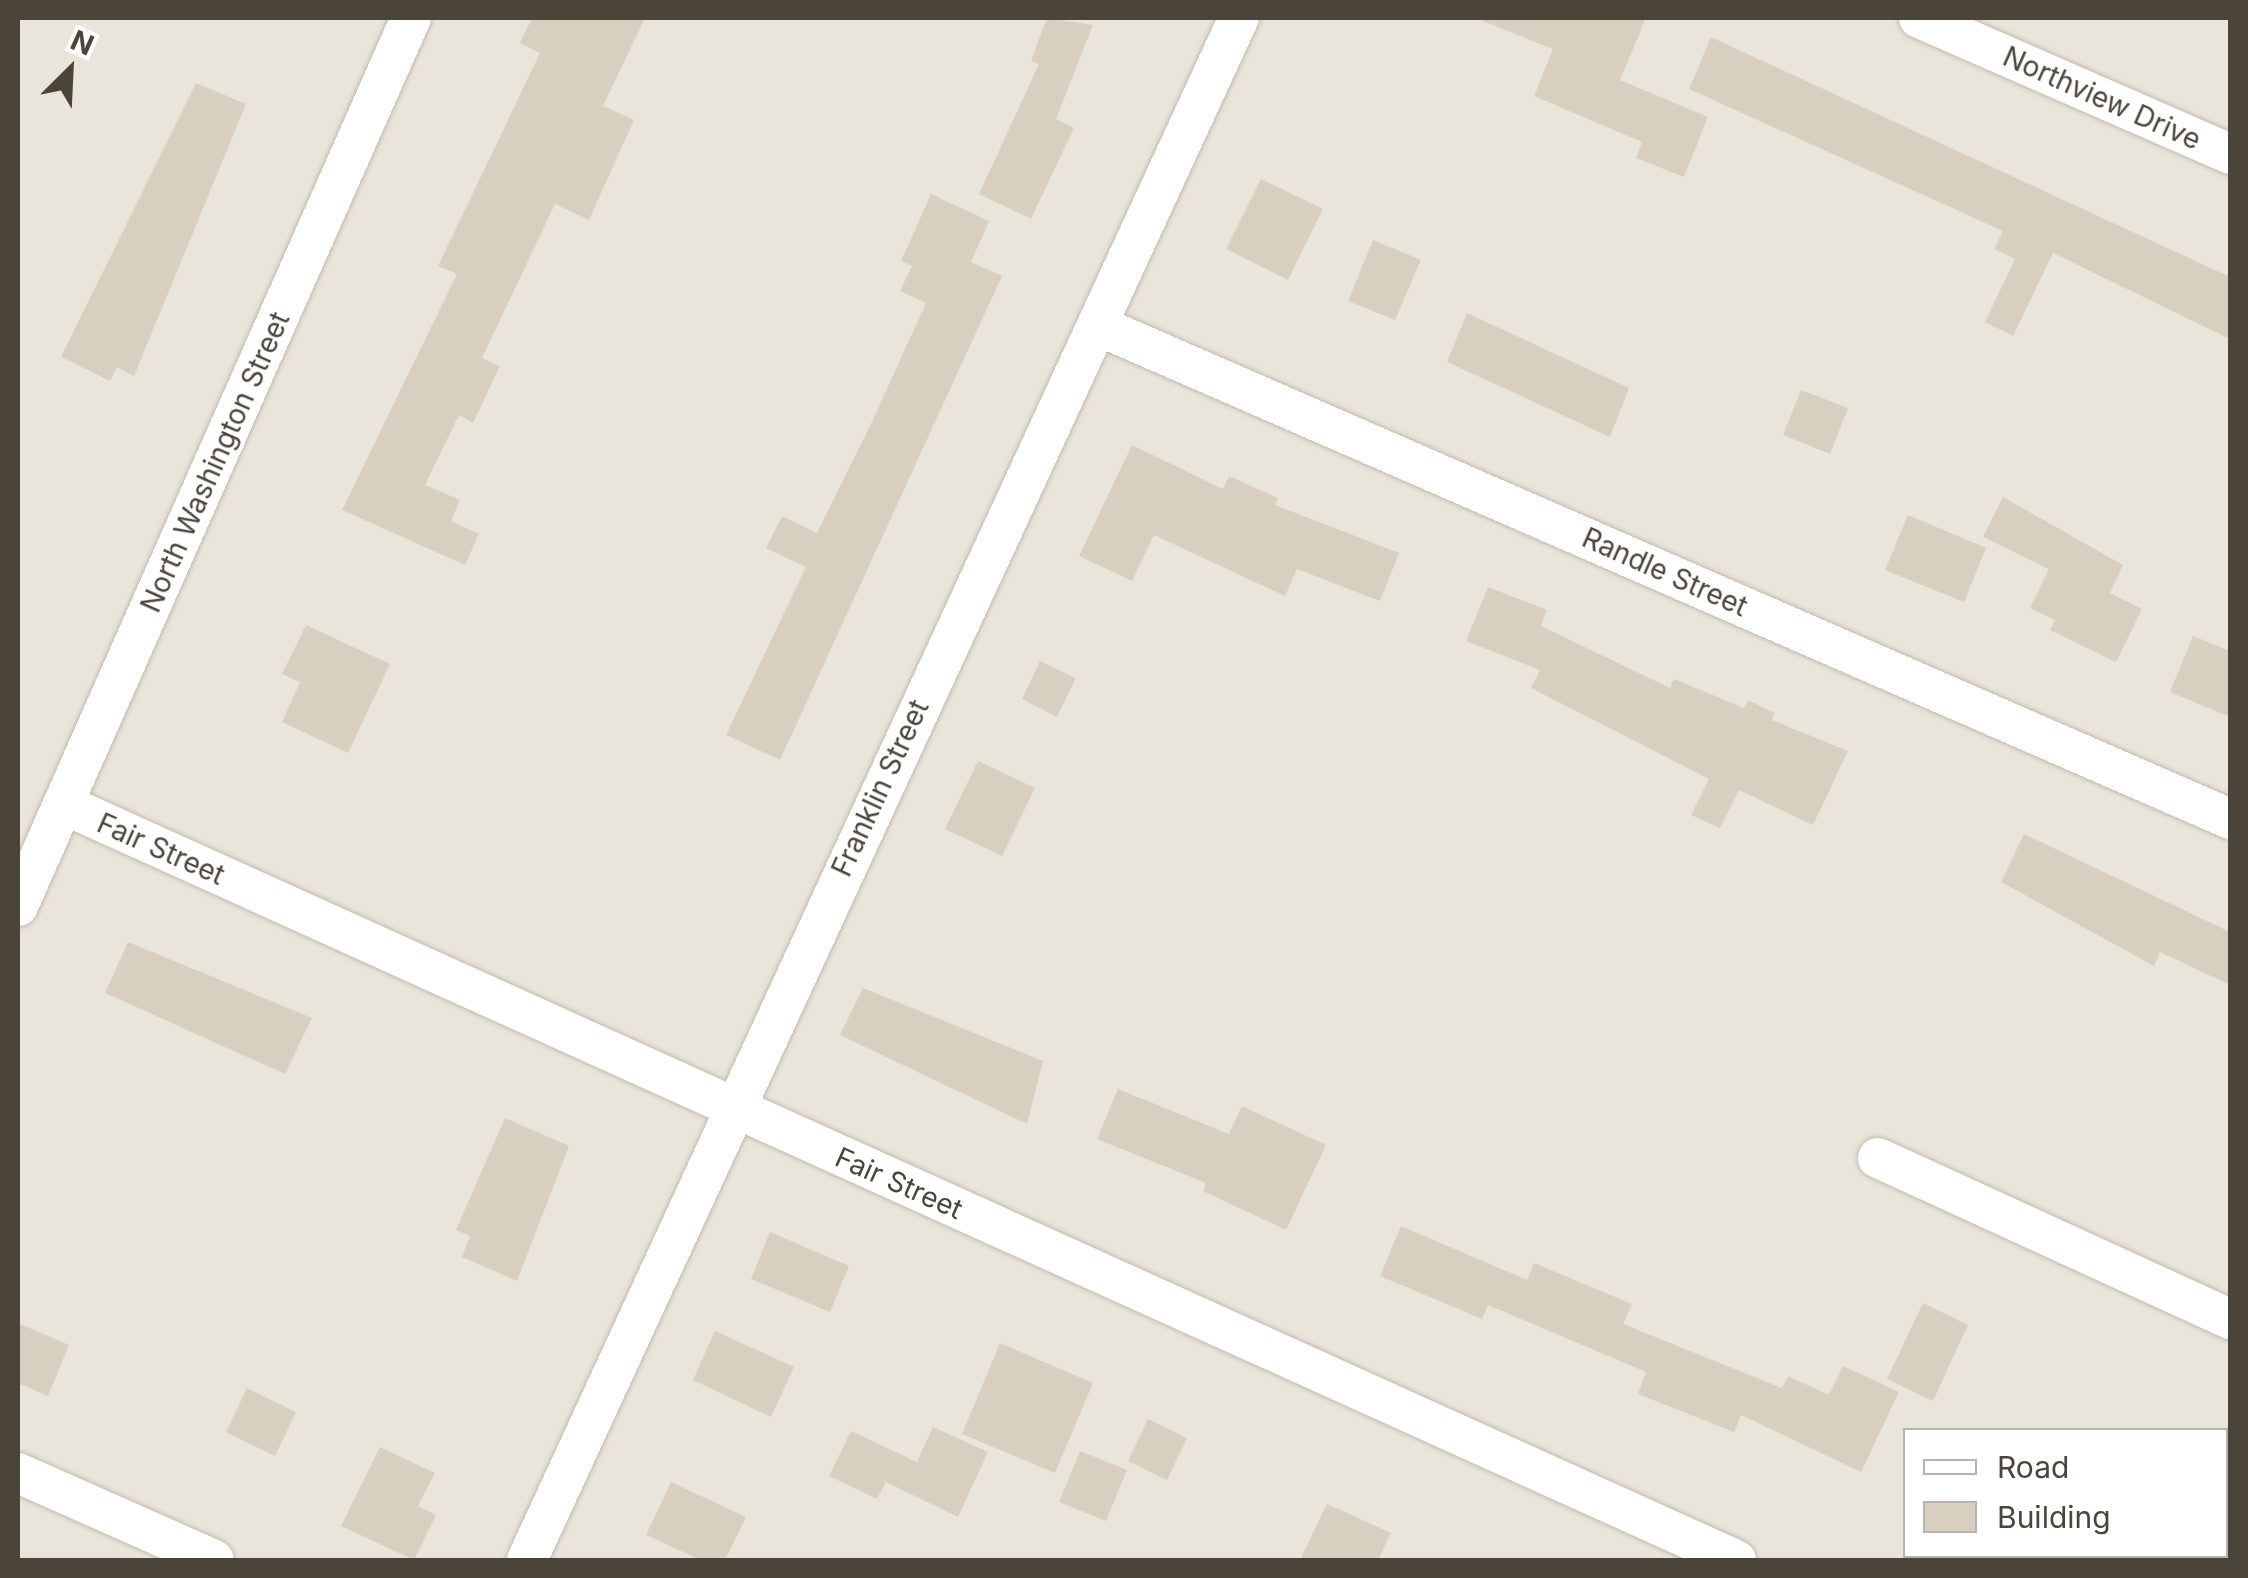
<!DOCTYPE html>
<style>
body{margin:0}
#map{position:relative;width:2248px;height:1578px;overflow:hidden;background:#f6f3ec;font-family:Inter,sans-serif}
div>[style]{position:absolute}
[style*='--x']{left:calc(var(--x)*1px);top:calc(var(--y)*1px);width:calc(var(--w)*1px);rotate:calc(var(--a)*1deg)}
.residential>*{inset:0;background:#eae5da}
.building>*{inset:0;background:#d8cfc1}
.roads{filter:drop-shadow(0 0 2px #c2bbae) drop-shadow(0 0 2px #c2bbae)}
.minor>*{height:40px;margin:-20px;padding:0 20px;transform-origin:20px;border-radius:20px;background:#fff}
span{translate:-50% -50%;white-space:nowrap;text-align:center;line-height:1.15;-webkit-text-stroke:8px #fff;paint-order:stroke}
.street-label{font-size:28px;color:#4b4439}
.frame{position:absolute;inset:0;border:20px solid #4b4439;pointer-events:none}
.legend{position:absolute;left:1903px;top:1428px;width:325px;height:130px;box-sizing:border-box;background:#fff;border:2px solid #b7b4b0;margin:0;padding:12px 18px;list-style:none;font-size:30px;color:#4b4439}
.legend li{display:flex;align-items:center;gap:20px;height:50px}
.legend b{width:50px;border:2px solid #b7b4b0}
.north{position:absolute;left:20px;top:20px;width:100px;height:100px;-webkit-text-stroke:8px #fff;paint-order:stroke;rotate:24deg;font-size:28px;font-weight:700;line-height:40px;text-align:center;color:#4b4439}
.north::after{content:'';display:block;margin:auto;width:35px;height:45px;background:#4b4439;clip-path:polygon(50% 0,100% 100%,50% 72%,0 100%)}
</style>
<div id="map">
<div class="residential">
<i style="clip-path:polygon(evenodd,18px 18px,2230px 18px,2230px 1560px,18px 1560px,18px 18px,1906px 1430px,2226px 1430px,2226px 1556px,1906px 1556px,1906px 1430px)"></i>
</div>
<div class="building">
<i style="clip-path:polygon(532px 18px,645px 18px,603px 106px,634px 120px,589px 220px,555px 204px,482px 358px,500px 366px,473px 423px,459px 415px,425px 485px,460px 500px,451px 521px,479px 534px,465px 565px,342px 510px,457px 274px,438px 266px,540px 53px,520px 43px)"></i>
<i style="clip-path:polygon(1047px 18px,1093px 25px,1056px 119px,1074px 128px,1031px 219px,979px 194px,1039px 64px,1031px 61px)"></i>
<i style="clip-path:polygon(1478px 19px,1646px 18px,1620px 80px,1708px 117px,1684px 177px,1636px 158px,1642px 142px,1534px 96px,1553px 49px)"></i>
<i style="clip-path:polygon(1711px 37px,2230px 277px,2230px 339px,2053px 253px,2013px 336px,1985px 322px,2015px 259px,1994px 249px,2003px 231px,1689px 89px)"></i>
<i style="clip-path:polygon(196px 83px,246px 104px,134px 376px,117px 367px,110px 381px,61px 357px)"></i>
<i style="clip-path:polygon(1261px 179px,1323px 209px,1288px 280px,1226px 249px)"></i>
<i style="clip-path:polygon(931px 194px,989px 221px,971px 262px,1002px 276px,780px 760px,726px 735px,806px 567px,766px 548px,782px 516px,817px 533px,870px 426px,926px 303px,900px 291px,912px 266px,901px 261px)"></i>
<i style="clip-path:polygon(1373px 240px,1421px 260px,1395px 320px,1348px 301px)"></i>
<i style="clip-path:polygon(1467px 313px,1629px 388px,1610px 437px,1447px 362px)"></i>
<i style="clip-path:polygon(1801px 390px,1848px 408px,1830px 454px,1783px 435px)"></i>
<i style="clip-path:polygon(1132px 445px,1223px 489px,1229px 476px,1278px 498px,1275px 505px,1399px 553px,1380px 601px,1297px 569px,1285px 596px,1154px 535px,1132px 581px,1079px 556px)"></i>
<i style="clip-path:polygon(2003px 497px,2123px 565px,2110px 593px,2142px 609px,2116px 662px,2050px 630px,2055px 620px,2030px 608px,2049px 569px,1983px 537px)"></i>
<i style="clip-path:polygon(1908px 515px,1986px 548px,1964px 602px,1885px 570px)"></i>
<i style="clip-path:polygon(1488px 587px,1547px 610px,1541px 626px,1670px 688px,1674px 679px,1744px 708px,1748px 700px,1775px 713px,1772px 720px,1848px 751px,1813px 825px,1739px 790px,1720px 828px,1691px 815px,1709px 779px,1531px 688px,1540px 670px,1466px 641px)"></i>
<i style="clip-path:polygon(306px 625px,390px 664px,348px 753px,282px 722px,300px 682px,282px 674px)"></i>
<i style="clip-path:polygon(2193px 636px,2230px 651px,2230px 717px,2170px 692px)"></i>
<i style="clip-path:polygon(1040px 661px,1076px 678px,1057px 717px,1022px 699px)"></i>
<i style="clip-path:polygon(978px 761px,1035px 788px,1002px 856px,945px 829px)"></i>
<i style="clip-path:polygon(2024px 834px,2230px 932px,2230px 985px,2160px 952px,2154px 966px,2001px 882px)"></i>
<i style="clip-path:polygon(128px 942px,312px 1018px,285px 1074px,105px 993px)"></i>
<i style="clip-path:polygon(863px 988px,1043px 1061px,1027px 1124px,840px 1035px)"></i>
<i style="clip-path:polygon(1118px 1089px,1229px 1134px,1242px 1106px,1326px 1145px,1286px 1230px,1203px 1191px,1206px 1183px,1097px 1139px)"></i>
<i style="clip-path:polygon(505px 1118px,569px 1146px,517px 1281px,462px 1257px,470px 1236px,456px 1230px)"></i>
<i style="clip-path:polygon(1401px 1226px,1527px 1280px,1534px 1263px,1632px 1304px,1623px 1324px,1782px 1388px,1788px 1376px,1829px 1395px,1843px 1366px,1899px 1392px,1861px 1472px,1741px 1415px,1734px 1432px,1638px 1394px,1646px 1372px,1488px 1305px,1482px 1319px,1380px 1276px)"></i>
<i style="clip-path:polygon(770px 1232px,849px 1266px,830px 1312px,751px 1279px)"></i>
<i style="clip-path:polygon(1923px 1303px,1968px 1325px,1933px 1401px,1887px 1379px)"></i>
<i style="clip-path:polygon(18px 1323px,69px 1345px,48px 1396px,18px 1383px)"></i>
<i style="clip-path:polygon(715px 1331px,794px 1367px,771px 1417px,693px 1380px)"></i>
<i style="clip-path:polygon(1000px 1343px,1093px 1383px,1055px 1473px,962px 1434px)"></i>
<i style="clip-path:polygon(247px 1388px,296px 1412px,275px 1456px,226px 1432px)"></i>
<i style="clip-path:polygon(1148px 1419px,1187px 1438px,1167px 1480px,1128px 1461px)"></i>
<i style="clip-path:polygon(933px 1427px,988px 1452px,958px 1517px,886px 1482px,877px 1499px,829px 1476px,851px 1431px,917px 1462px)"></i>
<i style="clip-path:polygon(380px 1447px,435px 1473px,418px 1506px,436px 1515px,414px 1560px,341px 1526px)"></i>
<i style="clip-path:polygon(1080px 1451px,1127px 1470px,1106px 1521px,1059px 1502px)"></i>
<i style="clip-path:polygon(671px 1482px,746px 1517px,725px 1560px,701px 1560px,646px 1535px)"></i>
<i style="clip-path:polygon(1327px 1504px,1391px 1533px,1378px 1560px,1300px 1560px)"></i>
</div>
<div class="roads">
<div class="minor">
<i style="--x:1919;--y:18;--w:339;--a:23.6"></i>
<i style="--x:1099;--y:326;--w:1234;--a:23.55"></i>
<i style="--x:63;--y:804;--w:1836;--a:24.32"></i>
<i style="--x:18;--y:906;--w:971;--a:-66.13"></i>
<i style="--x:1878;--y:1158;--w:387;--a:24.6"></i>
<i style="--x:18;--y:1473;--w:214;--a:23.9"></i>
<i style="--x:527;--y:1560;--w:1698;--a:-65.22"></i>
</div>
</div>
<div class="street-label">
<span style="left:2102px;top:98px;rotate:24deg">Northview Drive</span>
<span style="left:215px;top:462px;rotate:-66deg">North Washington Street</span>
<span style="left:1665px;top:572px;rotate:24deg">Randle Street</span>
<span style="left:880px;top:788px;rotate:-65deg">Franklin Street</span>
<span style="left:161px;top:849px;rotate:24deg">Fair Street</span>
<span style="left:899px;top:1183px;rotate:24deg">Fair Street</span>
</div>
<div class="frame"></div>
<ul class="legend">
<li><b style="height:12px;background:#fff"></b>Road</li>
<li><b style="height:28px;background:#d8cfc1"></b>Building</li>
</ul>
<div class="north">N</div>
</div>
